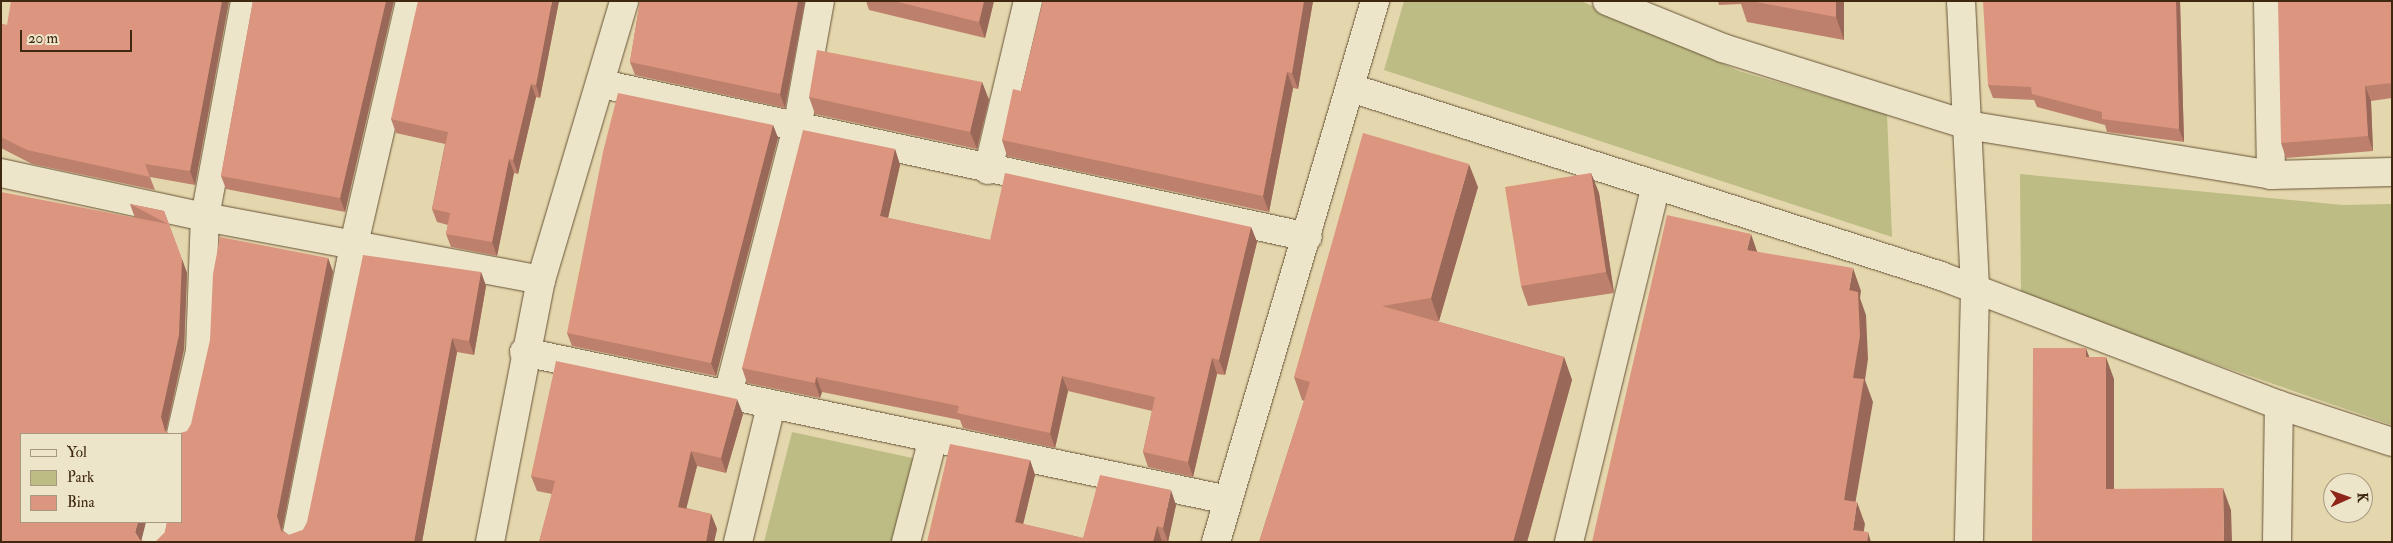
<!DOCTYPE html>
<style>
body{margin:0}
#map{position:relative;width:2393px;height:543px;overflow:hidden;background:#e4d7ad;font-family:"IM FELL Double Pica",serif}
div>[style]{position:absolute}
[style*='--x']{left:calc(var(--x)*1px);top:calc(var(--y)*1px);width:calc(var(--w)*1px);rotate:calc(var(--a)*1deg)}
.green>*{inset:0;background:#bcbc84}
.roads{filter:drop-shadow(0 0 1px #685337) drop-shadow(0 0 1px #685337)}
.street>*{height:28px;margin:-14px;padding:0 14px;transform-origin:14px;border-radius:14px;background:#ede5ca}
.secondary>*{height:28px;margin:-14px;padding:0 14px;transform-origin:14px;border-radius:14px;background:#ede5ca}
.wall>*{inset:0;background:#bd806c}
.shaded-wall>*{inset:0;background:#9a6858}
.building>*{inset:0;background:#dc957e}
span{translate:-50% -50%;white-space:nowrap;text-align:center;line-height:1.15;-webkit-text-stroke:4px #ede5ca;paint-order:stroke}
.frame{position:absolute;inset:0;border:2px solid #3f2710;pointer-events:none}
.legend{position:absolute;left:20px;top:433px;width:162px;height:90px;box-sizing:border-box;background:#ede5ca;border:1px solid #a79980;margin:0;padding:6px 9px;list-style:none;font-size:15px;color:#3f2710}
.legend li{display:flex;align-items:center;gap:10px;height:25px}
.legend b{width:25px;border:1px solid #a79980}
.north{position:absolute;left:2323px;top:473px;width:50px;height:50px;box-sizing:border-box;background:#ede5ca;border:1px solid #a79980;border-radius:50%;rotate:88deg;font-size:14px;font-weight:700;line-height:20px;text-align:center;color:#3f2710}
.north::after{content:'';display:block;margin:auto;width:18px;height:22px;background:#8f2418;clip-path:polygon(50% 0,100% 100%,50% 72%,0 100%)}
.scale{position:absolute;left:20px;top:30px;width:112px;height:22px;box-sizing:border-box;border:2px solid #3f2710;border-top:0;padding-left:6px;font-size:15px;line-height:18px;white-space:nowrap;color:#3f2710;-webkit-text-stroke:4px #ede5ca;paint-order:stroke}
</style>
<div id="map">
<div class="green">
<i style="clip-path:polygon(1404px 1px,1581px 1px,1739px 71px,1887px 114px,1892px 237px,1384px 70px)"></i>
<i style="clip-path:polygon(2020px 174px,2343px 205px,2392px 204px,2392px 425px,2021px 297px)"></i>
<i style="clip-path:polygon(792px 432px,917px 459px,896px 542px,764px 542px)"></i>
</div>
<div class="roads">
<div class="street">
<i style="--x:1607;--y:1;--w:125;--a:22.1"></i>
<i style="--x:1723;--y:48;--w:256;--a:17.5"></i>
<i style="--x:1967;--y:125;--w:308;--a:9.3"></i>
<i style="--x:2271;--y:175;--w:121;--a:-1.4"></i>
<i style="--x:1961;--y:1;--w:291;--a:87.2"></i>
<i style="--x:1975;--y:292;--w:250;--a:91.4"></i>
<i style="--x:2268;--y:1;--w:174;--a:89"></i>
<i style="--x:602;--y:84;--w:722;--a:12.23"></i>
<i style="--x:1351;--y:88;--w:619;--a:17.67"></i>
<i style="--x:1941;--y:276;--w:362;--a:20.9"></i>
<i style="--x:2279;--y:405;--w:119;--a:18.1"></i>
<i style="--x:988;--y:170;--w:174;--a:-76.7"></i>
<i style="--x:1;--y:173;--w:209;--a:12.2"></i>
<i style="--x:205;--y:217;--w:342;--a:10.6"></i>
<i style="--x:524;--y:352;--w:719;--a:11.87"></i>
<i style="--x:727;--y:398;--w:284;--a:-75.5"></i>
<i style="--x:798;--y:123;--w:124;--a:-79.8"></i>
<i style="--x:181;--y:434;--w:85;--a:-77.1"></i>
<i style="--x:200;--y:351;--w:134;--a:-87.9"></i>
<i style="--x:205;--y:217;--w:220;--a:-79.5"></i>
<i style="--x:297;--y:533;--w:295;--a:-78.8"></i>
<i style="--x:354;--y:244;--w:249;--a:-77"></i>
<i style="--x:155;--y:542;--w:21;--a:-76"></i>
<i style="--x:738;--y:542;--w:140;--a:-76.4"></i>
<i style="--x:906;--y:542;--w:107;--a:-75.4"></i>
<i style="--x:1216;--y:542;--w:564;--a:-73.62"></i>
<i style="--x:1569;--y:542;--w:367;--a:-76.3"></i>
<i style="--x:2277;--y:542;--w:137;--a:-89.2"></i>
</div>
<div class="secondary">
<i style="--x:490;--y:542;--w:267;--a:-79"></i>
<i style="--x:541;--y:280;--w:291;--a:-73.4"></i>
</div>
</div>
<div class="wall">
<i style="clip-path:polygon(229px 1px,195px 185px,150px 177px,155px 190px,32px 164px,1px 148px,1px 24px,7px 25px)"></i>
<i style="clip-path:polygon(253px 1px,394px 1px,345px 212px,226px 189px,221px 176px)"></i>
<i style="clip-path:polygon(559px 1px,540px 98px,536px 97px,518px 174px,514px 173px,497px 256px,451px 247px,446px 234px,448px 225px,437px 222px,432px 209px,445px 144px,396px 133px,391px 119px)"></i>
<i style="clip-path:polygon(640px 1px,805px 1px,785px 108px,635px 75px,630px 62px)"></i>
<i style="clip-path:polygon(866px 1px,994px 1px,985px 38px,869px 10px)"></i>
<i style="clip-path:polygon(1043px 1px,1313px 1px,1298px 89px,1293px 88px,1269px 212px,1007px 156px,1002px 140px,1021px 91px)"></i>
<i style="clip-path:polygon(1718px 1px,1844px 1px,1844px 40px,1747px 22px,1741px 4px,1719px 5px)"></i>
<i style="clip-path:polygon(2180px 1px,2184px 142px,2107px 132px,2105px 125px,2037px 107px,2034px 100px,1993px 98px,1988px 85px)"></i>
<i style="clip-path:polygon(2392px 1px,2392px 98px,2371px 101px,2373px 151px,2286px 158px,2281px 143px)"></i>
<i style="clip-path:polygon(982px 82px,989px 100px,977px 149px,815px 114px,809px 97px)"></i>
<i style="clip-path:polygon(773px 125px,778px 138px,716px 376px,572px 346px,567px 333px)"></i>
<i style="clip-path:polygon(895px 149px,900px 165px,888px 218px,990px 240px,1251px 227px,1257px 242px,1225px 375px,1217px 374px,1193px 477px,1148px 467px,1143px 452px,1152px 411px,1068px 391px,1055px 448px,963px 428px,960px 420px,822px 392px,820px 398px,747px 383px,742px 368px)"></i>
<i style="clip-path:polygon(1591px 173px,1599px 193px,1614px 293px,1528px 306px,1521px 286px)"></i>
<i style="clip-path:polygon(1478px 187px,1439px 321px,1436px 321px,1564px 357px,1572px 380px,1527px 542px,1259px 542px,1304px 401px,1302px 400px,1294px 377px)"></i>
<i style="clip-path:polygon(130px 204px,164px 211px,187px 273px,184px 349px,166px 432px,1px 542px,135px 218px)"></i>
<i style="clip-path:polygon(328px 258px,333px 272px,282px 530px,289px 535px,303px 530px,481px 272px,486px 286px,474px 355px,457px 352px,422px 542px,165px 532px,187px 431px)"></i>
<i style="clip-path:polygon(743px 414px,726px 473px,697px 466px,686px 508px,711px 514px,717px 529px,714px 542px,539px 542px,552px 494px,537px 491px,531px 476px)"></i>
<i style="clip-path:polygon(1030px 460px,1035px 475px,1023px 524px,1083px 538px,1176px 505px,1168px 542px,927px 542px)"></i>
</div>
<div class="shaded-wall">
<i style="clip-path:polygon(222px 1px,229px 1px,195px 185px,190px 171px)"></i>
<i style="clip-path:polygon(386px 1px,394px 1px,345px 212px,340px 198px)"></i>
<i style="clip-path:polygon(552px 1px,559px 1px,540px 98px,536px 85px)"></i>
<i style="clip-path:polygon(798px 1px,805px 1px,785px 108px,780px 94px)"></i>
<i style="clip-path:polygon(984px 1px,994px 1px,985px 38px,979px 22px)"></i>
<i style="clip-path:polygon(1304px 1px,1313px 1px,1298px 89px,1292px 73px)"></i>
<i style="clip-path:polygon(1836px 1px,1844px 1px,1844px 40px,1836px 17px)"></i>
<i style="clip-path:polygon(2176px 1px,2180px 1px,2184px 142px,2179px 129px)"></i>
<i style="clip-path:polygon(1287px 72px,1293px 88px,1269px 212px,1263px 196px)"></i>
<i style="clip-path:polygon(982px 82px,989px 100px,977px 149px,970px 132px)"></i>
<i style="clip-path:polygon(531px 84px,536px 97px,518px 174px,513px 160px)"></i>
<i style="clip-path:polygon(2365px 86px,2371px 101px,2373px 151px,2368px 136px)"></i>
<i style="clip-path:polygon(773px 125px,778px 138px,716px 376px,711px 363px)"></i>
<i style="clip-path:polygon(895px 149px,900px 165px,885px 231px,880px 216px)"></i>
<i style="clip-path:polygon(509px 159px,514px 173px,497px 256px,492px 242px)"></i>
<i style="clip-path:polygon(1469px 164px,1478px 187px,1439px 321px,1431px 298px)"></i>
<i style="clip-path:polygon(1591px 173px,1599px 193px,1614px 293px,1606px 272px)"></i>
<i style="clip-path:polygon(1251px 227px,1257px 242px,1225px 375px,1219px 360px)"></i>
<i style="clip-path:polygon(1751px 234px,1759px 257px,1747px 250px)"></i>
<i style="clip-path:polygon(328px 258px,333px 272px,282px 530px,285px 542px,277px 516px)"></i>
<i style="clip-path:polygon(182px 259px,187px 273px,184px 349px,166px 431px,166px 434px,161px 417px)"></i>
<i style="clip-path:polygon(1853px 268px,1861px 291px,1860px 298px,1866px 315px,1868px 359px,1865px 380px,1873px 402px,1852px 522px,1844px 500px,1853px 378px,1849px 290px)"></i>
<i style="clip-path:polygon(481px 272px,486px 286px,474px 355px,469px 341px)"></i>
<i style="clip-path:polygon(452px 338px,457px 352px,422px 542px,414px 542px)"></i>
<i style="clip-path:polygon(2086px 348px,2094px 370px,2086px 357px)"></i>
<i style="clip-path:polygon(1564px 357px,1572px 380px,1527px 542px,1513px 542px)"></i>
<i style="clip-path:polygon(2106px 357px,2114px 379px,2114px 511px,2106px 489px)"></i>
<i style="clip-path:polygon(1212px 358px,1217px 374px,1193px 477px,1188px 462px)"></i>
<i style="clip-path:polygon(1062px 376px,1068px 391px,1055px 448px,1050px 433px)"></i>
<i style="clip-path:polygon(816px 377px,822px 392px,820px 398px,815px 383px)"></i>
<i style="clip-path:polygon(737px 399px,743px 414px,726px 473px,721px 458px)"></i>
<i style="clip-path:polygon(691px 451px,697px 466px,683px 522px,678px 507px)"></i>
<i style="clip-path:polygon(1030px 460px,1035px 475px,1020px 537px,1015px 522px)"></i>
<i style="clip-path:polygon(2223px 488px,2231px 510px,2232px 542px,2224px 542px)"></i>
<i style="clip-path:polygon(1171px 490px,1176px 505px,1168px 542px,1163px 528px)"></i>
<i style="clip-path:polygon(1857px 502px,1865px 524px,1862px 542px,1853px 530px)"></i>
<i style="clip-path:polygon(711px 514px,717px 529px,714px 542px,706px 542px)"></i>
<i style="clip-path:polygon(138px 522px,146px 522px,141px 542px,135px 532px)"></i>
<i style="clip-path:polygon(1157px 526px,1162px 542px,1153px 542px)"></i>
<i style="clip-path:polygon(1868px 532px,1871px 542px,1867px 542px)"></i>
</div>
<div class="building">
<i style="clip-path:polygon(11px 1px,222px 1px,190px 171px,145px 164px,150px 177px,27px 150px,1px 137px,1px 24px,7px 25px)"></i>
<i style="clip-path:polygon(253px 1px,386px 1px,340px 198px,221px 176px)"></i>
<i style="clip-path:polygon(418px 1px,552px 1px,536px 85px,531px 84px,513px 160px,509px 159px,492px 242px,446px 234px,450px 213px,432px 209px,448px 132px,391px 119px)"></i>
<i style="clip-path:polygon(640px 1px,798px 1px,780px 94px,630px 62px)"></i>
<i style="clip-path:polygon(894px 1px,984px 1px,979px 22px)"></i>
<i style="clip-path:polygon(1043px 1px,1304px 1px,1292px 73px,1287px 72px,1263px 196px,1002px 140px,1013px 89px,1021px 91px)"></i>
<i style="clip-path:polygon(1751px 1px,1836px 1px,1836px 17px)"></i>
<i style="clip-path:polygon(1983px 1px,2176px 1px,2179px 129px,2102px 119px,2102px 112px,2032px 94px,2031px 87px,1988px 85px)"></i>
<i style="clip-path:polygon(2278px 1px,2392px 1px,2392px 83px,2365px 86px,2368px 136px,2281px 143px)"></i>
<i style="clip-path:polygon(817px 50px,982px 82px,970px 132px,809px 97px)"></i>
<i style="clip-path:polygon(618px 93px,773px 125px,711px 363px,567px 333px,603px 152px)"></i>
<i style="clip-path:polygon(803px 130px,895px 149px,880px 216px,990px 240px,1005px 173px,1251px 227px,1219px 360px,1212px 358px,1188px 462px,1143px 452px,1155px 397px,1062px 376px,1050px 433px,957px 413px,959px 406px,816px 377px,815px 383px,742px 368px)"></i>
<i style="clip-path:polygon(1363px 133px,1469px 164px,1431px 298px,1382px 306px,1564px 357px,1513px 542px,1259px 542px,1310px 382px,1294px 377px)"></i>
<i style="clip-path:polygon(1591px 173px,1606px 272px,1521px 286px,1505px 187px)"></i>
<i style="clip-path:polygon(1px 192px,168px 224px,130px 204px,164px 211px,182px 259px,179px 335px,161px 417px,165px 431px,171px 434px,21px 434px,21px 522px,138px 522px,135px 532px,140px 540px,148px 542px,1px 542px)"></i>
<i style="clip-path:polygon(1667px 215px,1751px 234px,1747px 250px,1853px 268px,1849px 290px,1858px 292px,1860px 336px,1853px 378px,1864px 379px,1844px 500px,1857px 502px,1853px 530px,1868px 532px,1867px 542px,1592px 542px)"></i>
<i style="clip-path:polygon(220px 237px,328px 258px,277px 516px,281px 531px,289px 535px,303px 530px,307px 522px,363px 255px,481px 272px,469px 341px,452px 338px,414px 542px,155px 542px,165px 532px,167px 522px,181px 522px,181px 434px,177px 434px,187px 431px,191px 424px,210px 340px,213px 274px)"></i>
<i style="clip-path:polygon(2033px 348px,2086px 348px,2086px 357px,2106px 357px,2106px 489px,2223px 488px,2224px 542px,2032px 542px)"></i>
<i style="clip-path:polygon(556px 361px,737px 399px,721px 458px,691px 451px,678px 507px,711px 514px,706px 542px,539px 542px,555px 481px,531px 476px)"></i>
<i style="clip-path:polygon(950px 444px,1030px 460px,1015px 522px,1083px 538px,1100px 475px,1171px 490px,1163px 528px,1157px 526px,1153px 542px,927px 542px)"></i>
</div>
<div class="frame"></div>
<ul class="legend">
<li><b style="height:6px;background:#ede5ca"></b>Yol</li>
<li><b style="height:14px;background:#bcbc84"></b>Park</li>
<li><b style="height:14px;background:#dc957e"></b>Bina</li>
</ul>
<div class="north">K</div>
<div class="scale">20 m</div>
</div>
